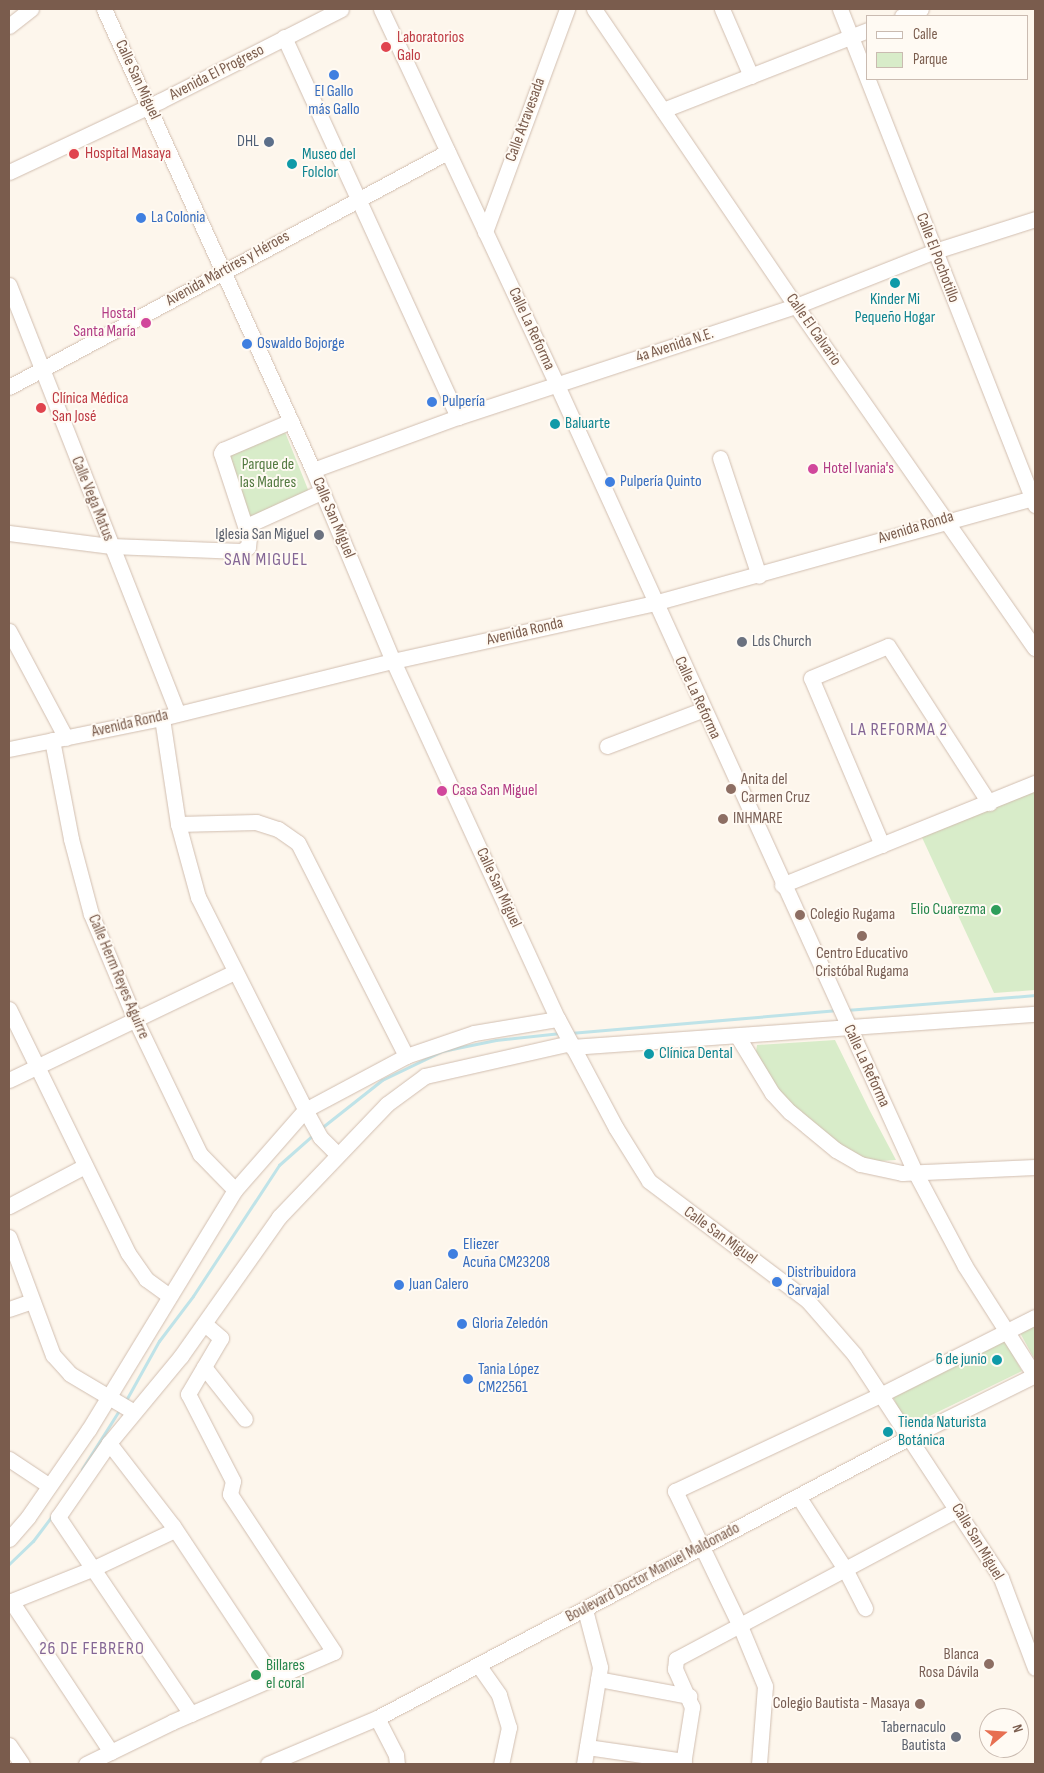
<!DOCTYPE html>
<meta charset="utf-8">
<style>
body{margin:0}
#map{position:relative;width:1044px;height:1773px;overflow:hidden;background:#fdf6ec;font-family:"Sofia Sans Condensed",sans-serif}
div>[style]{position:absolute}
[style*='--x']{left:calc(var(--x)*1px);top:calc(var(--y)*1px);width:calc(var(--w)*1px);rotate:calc(var(--a)*1deg)}
.green>*{inset:0;background:#d8ecc9}
.stream>*{height:3px;margin:-1.5px;padding:0 1.5px;transform-origin:1.5px;border-radius:1.5px;background:#bfe3e8}
.roads{filter:drop-shadow(0 0 1px #d1beb0) drop-shadow(0 0 1px #d1beb0)}
.minor>*{height:15px;margin:-7.5px;padding:0 7.5px;transform-origin:7.5px;border-radius:7.5px;background:#fff}
.dots>*{width:14px;height:14px;translate:-50% -50%;box-sizing:border-box;border:2px solid #fffaf3;border-radius:50%}
span{translate:-50% -50%;white-space:nowrap;text-align:center;line-height:1.15;-webkit-text-stroke:4px #fffaf3;paint-order:stroke}
.health-label{font-size:16px;color:#be3a42}
.left{translate:0 -50%;text-align:left}
.street-label{font-size:16px;color:#7a5c4d}
.shop-label{font-size:16px;color:#366cbe}
.service-label{font-size:16px;color:#4e5e75}
.right{translate:-100% -50%;text-align:right}
.culture-label{font-size:16px;color:#0d838f}
.hotel-label{font-size:16px;color:#b23c85}
.park-label{font-size:16px;color:#537a41}
.worship-label{font-size:16px;color:#5b616d}
.education-label{font-size:16px;color:#785e54}
.leisure-label{font-size:16px;color:#27864d}
.neighbourhood-label{font-size:18px;color:#846695;letter-spacing:1px}
.frame{position:absolute;inset:0;border:10px solid #7a5c4d;pointer-events:none}
.legend{position:absolute;left:866px;top:15px;width:162px;height:65px;box-sizing:border-box;background:#fffaf3;border:1px solid #cabbb1;margin:0;padding:6px 9px;list-style:none;font-size:15px;color:#7a5c4d}
.legend li{display:flex;align-items:center;gap:10px;height:25px}
.legend b{width:25px;border:1px solid #cabbb1}
.north{position:absolute;left:979px;top:1708px;width:50px;height:50px;box-sizing:border-box;background:#fffaf3;border:1px solid #cabbb1;border-radius:50%;rotate:72deg;font-size:14px;font-weight:700;line-height:20px;text-align:center;color:#7a5c4d}
.north::after{content:'';display:block;margin:auto;width:18px;height:22px;background:#e76f51;clip-path:polygon(50% 0,100% 100%,50% 72%,0 100%)}
</style>
<div id="map">
<div class="green">
<i style="clip-path:polygon(285px 432px,309px 492px,250px 518px,227px 457px)"></i>
<i style="clip-path:polygon(1035px 783px,1035px 990px,994px 993px,919px 831px)"></i>
<i style="clip-path:polygon(835px 1040px,869px 1109px,896px 1160px,864px 1162px,793px 1110px,755px 1058px,757px 1045px)"></i>
<i style="clip-path:polygon(1035px 1323px,1035px 1360px,1019px 1331px)"></i>
<i style="clip-path:polygon(1003px 1337px,1022px 1371px,907px 1427px,892px 1395px)"></i>
</div>
<div class="stream">
<i style="--x:846;--y:1010;--w:190;--a:-4.5"></i>
<i style="--x:570;--y:1033;--w:269;--a:-4.9"></i>
<i style="--x:320;--y:1129;--w:79;--a:-38.3"></i>
<i style="--x:382;--y:1080;--w:67;--a:-25.8"></i>
<i style="--x:442;--y:1051;--w:55;--a:-11.5"></i>
<i style="--x:496;--y:1040;--w:65;--a:-6.1"></i>
<i style="--x:125;--y:1402;--w:70;--a:-60.9"></i>
<i style="--x:159;--y:1341;--w:56;--a:-52.9"></i>
<i style="--x:193;--y:1296;--w:157;--a:-56.7"></i>
<i style="--x:279;--y:1165;--w:45;--a:-41.4"></i>
<i style="--x:82;--y:1469;--w:71;--a:-57.7"></i>
<i style="--x:9;--y:1564;--w:33;--a:-44"></i>
<i style="--x:33;--y:1541;--w:34;--a:-53"></i>
</div>
<div class="roads">
<div class="minor">
<i style="--x:104;--y:9;--w:506;--a:65.61"></i>
<i style="--x:313;--y:470;--w:207;--a:67.3"></i>
<i style="--x:393;--y:661;--w:394;--a:65.3"></i>
<i style="--x:558;--y:1019;--w:123;--a:62"></i>
<i style="--x:616;--y:1128;--w:62;--a:58.1"></i>
<i style="--x:649;--y:1181;--w:199;--a:37"></i>
<i style="--x:808;--y:1301;--w:70;--a:49"></i>
<i style="--x:854;--y:1354;--w:268;--a:56.7"></i>
<i style="--x:1001;--y:1578;--w:96;--a:69.3"></i>
<i style="--x:381;--y:9;--w:415;--a:64.9"></i>
<i style="--x:557;--y:385;--w:865;--a:65.54"></i>
<i style="--x:915;--y:1172;--w:106;--a:62"></i>
<i style="--x:965;--y:1266;--w:130;--a:57.5"></i>
<i style="--x:594;--y:9;--w:359;--a:55.8"></i>
<i style="--x:796;--y:306;--w:417;--a:55.1"></i>
<i style="--x:722;--y:9;--w:73;--a:66.6"></i>
<i style="--x:840;--y:9;--w:533;--a:68.54"></i>
<i style="--x:902;--y:16;--w:20;--a:-20"></i>
<i style="--x:9;--y:26;--w:28;--a:-38"></i>
<i style="--x:284;--y:37;--w:418;--a:65.4"></i>
<i style="--x:663;--y:110;--w:220;--a:-21.3"></i>
<i style="--x:9;--y:172;--w:167;--a:-25.2"></i>
<i style="--x:160;--y:101;--w:203;--a:-26.9"></i>
<i style="--x:485;--y:232;--w:238;--a:-69.8"></i>
<i style="--x:9;--y:285;--w:460;--a:68.5"></i>
<i style="--x:9;--y:387;--w:498;--a:-28.2"></i>
<i style="--x:720;--y:458;--w:124;--a:71.7"></i>
<i style="--x:313;--y:470;--w:154;--a:-20.1"></i>
<i style="--x:458;--y:417;--w:356;--a:-18.2"></i>
<i style="--x:796;--y:306;--w:149;--a:-21.6"></i>
<i style="--x:935;--y:251;--w:105;--a:-17.7"></i>
<i style="--x:246;--y:526;--w:82;--a:-24.4"></i>
<i style="--x:9;--y:533;--w:103;--a:7.3"></i>
<i style="--x:111;--y:546;--w:130;--a:2.2"></i>
<i style="--x:241;--y:551;--w:8;--a:-30"></i>
<i style="--x:248;--y:547;--w:9;--a:-84"></i>
<i style="--x:249;--y:538;--w:89;--a:-108.2"></i>
<i style="--x:221;--y:453;--w:4;--a:-56"></i>
<i style="--x:223;--y:450;--w:74;--a:-23.1"></i>
<i style="--x:9;--y:631;--w:121;--a:62"></i>
<i style="--x:162;--y:718;--w:107;--a:81.4"></i>
<i style="--x:178;--y:824;--w:76;--a:74.7"></i>
<i style="--x:198;--y:897;--w:244;--a:63.2"></i>
<i style="--x:308;--y:1115;--w:25;--a:61"></i>
<i style="--x:320;--y:1137;--w:25;--a:45"></i>
<i style="--x:52;--y:740;--w:101;--a:79.1"></i>
<i style="--x:71;--y:839;--w:78;--a:75.1"></i>
<i style="--x:91;--y:914;--w:114;--a:67.3"></i>
<i style="--x:135;--y:1019;--w:150;--a:64.3"></i>
<i style="--x:200;--y:1154;--w:50;--a:45.8"></i>
<i style="--x:607;--y:746;--w:102;--a:-20.8"></i>
<i style="--x:9;--y:749;--w:156;--a:-11.5"></i>
<i style="--x:162;--y:718;--w:238;--a:-13.9"></i>
<i style="--x:393;--y:661;--w:267;--a:-12.5"></i>
<i style="--x:654;--y:603;--w:395;--a:-15.5"></i>
<i style="--x:178;--y:824;--w:78;--a:-1.5"></i>
<i style="--x:256;--y:822;--w:23;--a:18"></i>
<i style="--x:278;--y:829;--w:24;--a:35"></i>
<i style="--x:298;--y:843;--w:239;--a:63.1"></i>
<i style="--x:882;--y:845;--w:181;--a:-113"></i>
<i style="--x:811;--y:678;--w:83;--a:-22.6"></i>
<i style="--x:888;--y:646;--w:187;--a:57.2"></i>
<i style="--x:782;--y:885;--w:273;--a:-22"></i>
<i style="--x:9;--y:1009;--w:271;--a:64"></i>
<i style="--x:128;--y:1253;--w:32;--a:55"></i>
<i style="--x:146;--y:1279;--w:29;--a:36"></i>
<i style="--x:738;--y:1037;--w:66;--a:58.7"></i>
<i style="--x:772;--y:1093;--w:26;--a:47"></i>
<i style="--x:790;--y:1112;--w:60;--a:39.6"></i>
<i style="--x:836;--y:1150;--w:28;--a:30"></i>
<i style="--x:860;--y:1164;--w:43;--a:12.1"></i>
<i style="--x:902;--y:1173;--w:133;--a:-2.6"></i>
<i style="--x:572;--y:1047;--w:464;--a:-4.1"></i>
<i style="--x:9;--y:1080;--w:250;--a:-25.6"></i>
<i style="--x:9;--y:1206;--w:86;--a:-27.8"></i>
<i style="--x:9;--y:1237;--w:126;--a:69.6"></i>
<i style="--x:53;--y:1355;--w:25;--a:48"></i>
<i style="--x:70;--y:1374;--w:74;--a:30.7"></i>
<i style="--x:9;--y:1309;--w:24;--a:-19"></i>
<i style="--x:204;--y:1367;--w:66;--a:51.7"></i>
<i style="--x:109;--y:1443;--w:105;--a:52.4"></i>
<i style="--x:173;--y:1526;--w:182;--a:56.4"></i>
<i style="--x:9;--y:1459;--w:47;--a:33.7"></i>
<i style="--x:798;--y:1496;--w:87;--a:57.2"></i>
<i style="--x:845;--y:1569;--w:44;--a:62.9"></i>
<i style="--x:9;--y:1539;--w:29;--a:-49"></i>
<i style="--x:28;--y:1517;--w:107;--a:-55.3"></i>
<i style="--x:89;--y:1429;--w:280;--a:-58.6"></i>
<i style="--x:235;--y:1190;--w:106;--a:-48.8"></i>
<i style="--x:305;--y:1110;--w:115;--a:-28.1"></i>
<i style="--x:406;--y:1056;--w:72;--a:-18.7"></i>
<i style="--x:474;--y:1033;--w:85;--a:-9.5"></i>
<i style="--x:11;--y:1601;--w:181;--a:56.5"></i>
<i style="--x:9;--y:1602;--w:89;--a:-21.7"></i>
<i style="--x:92;--y:1569;--w:92;--a:-25.2"></i>
<i style="--x:479;--y:1666;--w:35;--a:55"></i>
<i style="--x:499;--y:1695;--w:34;--a:73"></i>
<i style="--x:509;--y:1727;--w:38;--a:102"></i>
<i style="--x:598;--y:1679;--w:93;--a:10.6"></i>
<i style="--x:191;--y:1714;--w:238;--a:-124"></i>
<i style="--x:58;--y:1517;--w:90;--a:-55.4"></i>
<i style="--x:109;--y:1443;--w:113;--a:-50.4"></i>
<i style="--x:181;--y:1356;--w:170;--a:-54.8"></i>
<i style="--x:279;--y:1217;--w:156;--a:-46.3"></i>
<i style="--x:387;--y:1104;--w:47;--a:-36.4"></i>
<i style="--x:425;--y:1076;--w:149;--a:-12.8"></i>
<i style="--x:377;--y:1718;--w:42;--a:62.8"></i>
<i style="--x:396;--y:1755;--w:9;--a:84"></i>
<i style="--x:9;--y:1745;--w:23;--a:56"></i>
<i style="--x:587;--y:1747;--w:98;--a:8.2"></i>
<i style="--x:86;--y:1764;--w:96;--a:-26"></i>
<i style="--x:172;--y:1722;--w:176;--a:-23.4"></i>
<i style="--x:334;--y:1652;--w:189;--a:-123.4"></i>
<i style="--x:230;--y:1494;--w:13;--a:-77"></i>
<i style="--x:233;--y:1481;--w:98;--a:-117.3"></i>
<i style="--x:188;--y:1394;--w:65;--a:-59.5"></i>
<i style="--x:221;--y:1338;--w:21;--a:-139"></i>
<i style="--x:268;--y:1764;--w:118;--a:-22.9"></i>
<i style="--x:377;--y:1718;--w:603;--a:-27.8"></i>
<i style="--x:910;--y:1437;--w:140;--a:-26.4"></i>
<i style="--x:584;--y:1764;--w:98;--a:-80.6"></i>
<i style="--x:600;--y:1667;--w:59;--a:-104.7"></i>
<i style="--x:683;--y:1764;--w:58;--a:-81"></i>
<i style="--x:692;--y:1707;--w:42;--a:-114.1"></i>
<i style="--x:675;--y:1669;--w:10;--a:-84"></i>
<i style="--x:676;--y:1659;--w:319;--a:-28"></i>
<i style="--x:759;--y:1764;--w:78;--a:-85.6"></i>
<i style="--x:765;--y:1686;--w:65;--a:-112.6"></i>
<i style="--x:740;--y:1626;--w:150;--a:-115.7"></i>
<i style="--x:675;--y:1491;--w:229;--a:-25.1"></i>
<i style="--x:882;--y:1394;--w:171;--a:-26.7"></i>
</div>
</div>
<div class="dots">
<i style="left:386px;top:47px;background:#e0444e"></i>
<i style="left:334px;top:75px;background:#3f7fe0"></i>
<i style="left:269px;top:142px;background:#5c6f8a"></i>
<i style="left:74px;top:154px;background:#e0444e"></i>
<i style="left:292px;top:164px;background:#0f9aa8"></i>
<i style="left:141px;top:218px;background:#3f7fe0"></i>
<i style="left:895px;top:283px;background:#0f9aa8"></i>
<i style="left:146px;top:323px;background:#d1479c"></i>
<i style="left:247px;top:344px;background:#3f7fe0"></i>
<i style="left:432px;top:402px;background:#3f7fe0"></i>
<i style="left:41px;top:408px;background:#e0444e"></i>
<i style="left:555px;top:424px;background:#0f9aa8"></i>
<i style="left:813px;top:469px;background:#d1479c"></i>
<i style="left:610px;top:482px;background:#3f7fe0"></i>
<i style="left:319px;top:535px;background:#6b7280"></i>
<i style="left:742px;top:642px;background:#6b7280"></i>
<i style="left:731px;top:789px;background:#8d6e63"></i>
<i style="left:442px;top:791px;background:#d1479c"></i>
<i style="left:723px;top:819px;background:#8d6e63"></i>
<i style="left:996px;top:910px;background:#2e9e5b"></i>
<i style="left:800px;top:915px;background:#8d6e63"></i>
<i style="left:862px;top:936px;background:#8d6e63"></i>
<i style="left:649px;top:1054px;background:#0f9aa8"></i>
<i style="left:453px;top:1254px;background:#3f7fe0"></i>
<i style="left:777px;top:1282px;background:#3f7fe0"></i>
<i style="left:399px;top:1285px;background:#3f7fe0"></i>
<i style="left:462px;top:1324px;background:#3f7fe0"></i>
<i style="left:997px;top:1360px;background:#0f9aa8"></i>
<i style="left:468px;top:1379px;background:#3f7fe0"></i>
<i style="left:888px;top:1432px;background:#0f9aa8"></i>
<i style="left:989px;top:1664px;background:#8d6e63"></i>
<i style="left:256px;top:1675px;background:#2e9e5b"></i>
<i style="left:920px;top:1704px;background:#8d6e63"></i>
<i style="left:956px;top:1737px;background:#6b7280"></i>
</div>
<div class="health-label">
<span class="left" style="left:397px;top:47px">Laboratorios<br>Galo</span>
<span class="left" style="left:85px;top:154px">Hospital Masaya</span>
<span class="left" style="left:52px;top:408px">Clínica Médica<br>San José</span>
</div>
<div class="street-label">
<span style="left:217px;top:73px;rotate:-27deg">Avenida El Progreso</span>
<span style="left:137px;top:80px;rotate:65deg">Calle San Miguel</span>
<span style="left:526px;top:120px;rotate:-70deg">Calle Atravesada</span>
<span style="left:937px;top:258px;rotate:69deg">Calle El Pochotillo</span>
<span style="left:228px;top:269px;rotate:-29deg">Avenida Mártires y Héroes</span>
<span style="left:531px;top:329px;rotate:65deg">Calle La Reforma</span>
<span style="left:813px;top:330px;rotate:55deg">Calle El Calvario</span>
<span style="left:675px;top:346px;rotate:-18deg">4a Avenida N.E.</span>
<span style="left:92px;top:499px;rotate:68deg">Calle Vega Matus</span>
<span style="left:333px;top:518px;rotate:67deg">Calle San Miguel</span>
<span style="left:916px;top:528px;rotate:-17deg">Avenida Ronda</span>
<span style="left:525px;top:632px;rotate:-13deg">Avenida Ronda</span>
<span style="left:697px;top:698px;rotate:65deg">Calle La Reforma</span>
<span style="left:130px;top:724px;rotate:-13deg">Avenida Ronda</span>
<span style="left:498px;top:888px;rotate:65deg">Calle San Miguel</span>
<span style="left:118px;top:977px;rotate:67deg">Calle Herm Reyes Aguirre</span>
<span style="left:866px;top:1066px;rotate:65deg">Calle La Reforma</span>
<span style="left:720px;top:1236px;rotate:36deg">Calle San Miguel</span>
<span style="left:977px;top:1542px;rotate:59deg">Calle San Miguel</span>
<span style="left:653px;top:1573px;rotate:-28deg">Boulevard Doctor Manuel Maldonado</span>
</div>
<div class="shop-label">
<span style="left:334px;top:101px">El Gallo<br>más Gallo</span>
<span class="left" style="left:151px;top:218px">La Colonia</span>
<span class="left" style="left:257px;top:344px">Oswaldo Bojorge</span>
<span class="left" style="left:442px;top:402px">Pulpería</span>
<span class="left" style="left:620px;top:482px">Pulpería Quinto</span>
<span class="left" style="left:463px;top:1254px">Eliezer<br>Acuña CM23208</span>
<span class="left" style="left:787px;top:1282px">Distribuidora<br>Carvajal</span>
<span class="left" style="left:409px;top:1285px">Juan Calero</span>
<span class="left" style="left:472px;top:1324px">Gloria Zeledón</span>
<span class="left" style="left:478px;top:1379px">Tania López<br>CM22561</span>
</div>
<div class="service-label">
<span class="right" style="left:259px;top:142px">DHL</span>
</div>
<div class="culture-label">
<span class="left" style="left:302px;top:164px">Museo del<br>Folclor</span>
<span style="left:895px;top:309px">Kinder Mi<br>Pequeño Hogar</span>
<span class="left" style="left:565px;top:424px">Baluarte</span>
<span class="left" style="left:659px;top:1054px">Clínica Dental</span>
<span class="right" style="left:987px;top:1360px">6 de junio</span>
<span class="left" style="left:898px;top:1432px">Tienda Naturista<br>Botánica</span>
</div>
<div class="hotel-label">
<span class="right" style="left:136px;top:323px">Hostal<br>Santa María</span>
<span class="left" style="left:823px;top:469px">Hotel Ivania's</span>
<span class="left" style="left:452px;top:791px">Casa San Miguel</span>
</div>
<div class="park-label">
<span style="left:268px;top:474px">Parque de<br>las Madres</span>
</div>
<div class="worship-label">
<span class="right" style="left:309px;top:535px">Iglesia San Miguel</span>
<span class="left" style="left:752px;top:642px">Lds Church</span>
<span class="right" style="left:946px;top:1737px">Tabernaculo<br>Bautista</span>
</div>
<div class="education-label">
<span class="left" style="left:741px;top:789px">Anita del<br>Carmen Cruz</span>
<span class="left" style="left:733px;top:819px">INHMARE</span>
<span class="left" style="left:810px;top:915px">Colegio Rugama</span>
<span style="left:862px;top:963px">Centro Educativo<br>Cristóbal Rugama</span>
<span class="right" style="left:979px;top:1664px">Blanca<br>Rosa Dávila</span>
<span class="right" style="left:910px;top:1704px">Colegio Bautista - Masaya</span>
</div>
<div class="leisure-label">
<span class="right" style="left:986px;top:910px">Elio Cuarezma</span>
<span class="left" style="left:266px;top:1675px">Billares<br>el coral</span>
</div>
<div class="neighbourhood-label">
<span style="left:266px;top:560px">SAN MIGUEL</span>
<span style="left:899px;top:730px">LA REFORMA 2</span>
<span style="left:92px;top:1649px">26 DE FEBRERO</span>
</div>
<div class="frame"></div>
<ul class="legend">
<li><b style="height:6px;background:#fff"></b>Calle</li>
<li><b style="height:14px;background:#d8ecc9"></b>Parque</li>
</ul>
<div class="north">N</div>
</div>
